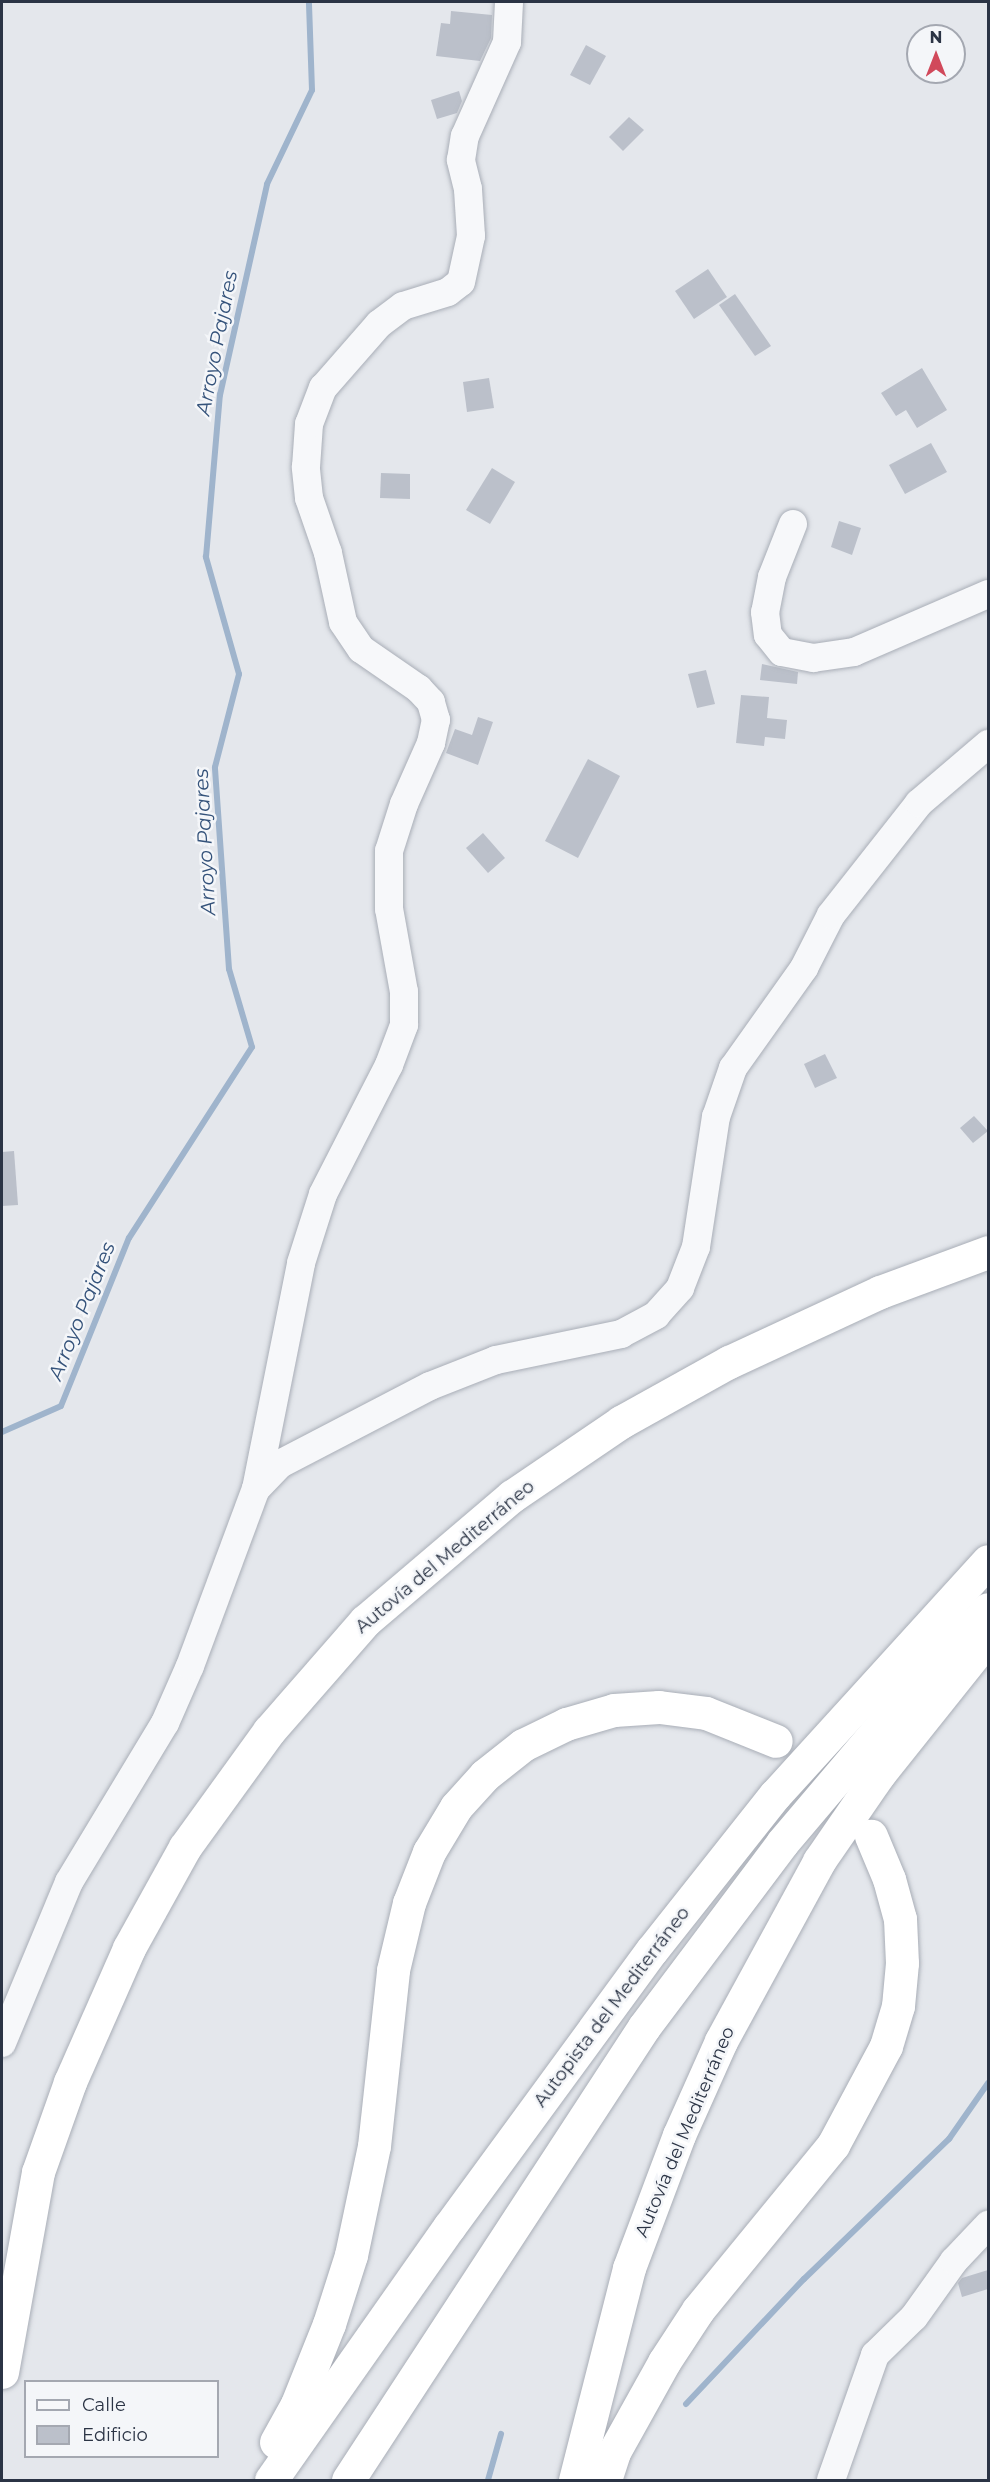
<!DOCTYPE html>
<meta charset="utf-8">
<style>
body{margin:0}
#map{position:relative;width:990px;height:2482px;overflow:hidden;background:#e4e7ec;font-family:Montserrat,sans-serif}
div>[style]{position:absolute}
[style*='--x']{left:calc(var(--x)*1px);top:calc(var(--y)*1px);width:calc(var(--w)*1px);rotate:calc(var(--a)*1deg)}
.stream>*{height:6px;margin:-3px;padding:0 3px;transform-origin:3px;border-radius:3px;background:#9fb4cc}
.building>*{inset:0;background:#bbc0ca}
.roads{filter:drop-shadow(0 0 2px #a9aeb7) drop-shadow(0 0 2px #a9aeb7)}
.minor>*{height:28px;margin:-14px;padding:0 14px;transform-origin:14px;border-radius:14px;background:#f7f8fa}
.highway>*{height:33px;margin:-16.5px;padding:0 16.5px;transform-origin:16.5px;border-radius:16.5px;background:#fff}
span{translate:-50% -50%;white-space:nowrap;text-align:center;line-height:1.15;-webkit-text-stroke:5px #f4f6f9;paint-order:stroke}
.street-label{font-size:18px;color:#2b3445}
.water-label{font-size:20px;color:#34527a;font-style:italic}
.frame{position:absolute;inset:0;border:3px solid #2b3445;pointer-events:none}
.legend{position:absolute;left:24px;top:2380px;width:195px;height:78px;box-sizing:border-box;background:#f4f6f9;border:2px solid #a4a8b1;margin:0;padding:8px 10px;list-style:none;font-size:18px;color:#2b3445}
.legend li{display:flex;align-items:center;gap:12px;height:30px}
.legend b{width:30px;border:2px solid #a4a8b1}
.north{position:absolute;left:906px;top:24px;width:60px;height:60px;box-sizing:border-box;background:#f4f6f9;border:2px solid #a4a8b1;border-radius:50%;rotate:0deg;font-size:16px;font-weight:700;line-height:24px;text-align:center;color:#2b3445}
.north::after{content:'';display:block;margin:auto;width:21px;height:27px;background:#d1495b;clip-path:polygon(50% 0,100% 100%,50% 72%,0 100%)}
</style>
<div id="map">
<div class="stream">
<i style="--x:2;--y:1432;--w:64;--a:-23.8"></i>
<i style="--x:61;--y:1406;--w:181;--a:-68"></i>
<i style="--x:129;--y:1238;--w:227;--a:-57.2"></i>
<i style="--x:252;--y:1047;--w:81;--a:-106.4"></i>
<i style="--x:229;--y:969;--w:202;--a:-94"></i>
<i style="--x:215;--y:767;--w:96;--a:-75.5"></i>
<i style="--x:239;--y:674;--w:122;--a:-105.8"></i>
<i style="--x:206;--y:557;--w:163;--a:-85.1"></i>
<i style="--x:220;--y:395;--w:216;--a:-77.4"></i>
<i style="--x:267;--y:184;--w:104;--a:-64.4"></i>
<i style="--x:312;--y:90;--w:88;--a:-92"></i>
<i style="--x:686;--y:2404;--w:172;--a:-46.7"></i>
<i style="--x:804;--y:2279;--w:202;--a:-44"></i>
<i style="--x:949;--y:2139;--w:68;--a:-55.1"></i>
<i style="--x:488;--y:2480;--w:48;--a:-74.2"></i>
</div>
<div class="building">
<i style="clip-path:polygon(451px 11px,492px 15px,491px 38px,480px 61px,436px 56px,441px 23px,450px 24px)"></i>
<i style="clip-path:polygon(586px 45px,606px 56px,590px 85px,570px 75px)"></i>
<i style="clip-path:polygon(459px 91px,462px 101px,457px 113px,437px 119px,431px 100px)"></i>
<i style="clip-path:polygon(629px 117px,644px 130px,623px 151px,609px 137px)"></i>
<i style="clip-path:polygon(708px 269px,727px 297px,694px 319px,675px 291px)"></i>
<i style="clip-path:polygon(735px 294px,771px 346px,755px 356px,719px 305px)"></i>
<i style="clip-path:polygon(922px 368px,947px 410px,917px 428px,906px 410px,896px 416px,881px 393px)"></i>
<i style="clip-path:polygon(489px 378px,494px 408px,467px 412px,463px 382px)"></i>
<i style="clip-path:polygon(931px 443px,947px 472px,905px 494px,889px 465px)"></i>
<i style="clip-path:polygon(492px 468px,515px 482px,490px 524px,466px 510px)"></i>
<i style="clip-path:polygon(381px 473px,410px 474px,410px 499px,380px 498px)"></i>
<i style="clip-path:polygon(839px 521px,861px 528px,852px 555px,831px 547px)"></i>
<i style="clip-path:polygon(762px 664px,798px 672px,797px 684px,760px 680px)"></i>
<i style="clip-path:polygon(706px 670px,715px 704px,697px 708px,688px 674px)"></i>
<i style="clip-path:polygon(741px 695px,769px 697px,767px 718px,787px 720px,785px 739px,765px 737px,764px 746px,736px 743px)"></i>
<i style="clip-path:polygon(478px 717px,493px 722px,478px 765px,446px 753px,455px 729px,472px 735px)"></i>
<i style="clip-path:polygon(588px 759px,620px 776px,578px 858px,545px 841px)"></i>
<i style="clip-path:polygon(483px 833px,505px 858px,488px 873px,466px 848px)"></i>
<i style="clip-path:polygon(825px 1054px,837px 1078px,815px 1088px,804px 1064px)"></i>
<i style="clip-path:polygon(974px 1116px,988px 1131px,973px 1143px,960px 1128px)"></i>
<i style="clip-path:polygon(14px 1151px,18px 1205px,2px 1206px,2px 1152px)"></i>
<i style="clip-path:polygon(988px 2270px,988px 2289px,962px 2297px,958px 2283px,962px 2278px)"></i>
</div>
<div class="roads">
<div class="minor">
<i style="--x:793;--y:524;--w:57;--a:111.6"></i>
<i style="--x:772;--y:577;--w:36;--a:101"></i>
<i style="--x:765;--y:612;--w:23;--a:83"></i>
<i style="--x:768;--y:635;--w:22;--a:51"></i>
<i style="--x:782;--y:652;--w:32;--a:11"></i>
<i style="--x:813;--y:658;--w:41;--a:-8.3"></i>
<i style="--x:854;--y:652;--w:146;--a:-23.4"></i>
<i style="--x:256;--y:1489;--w:35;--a:-46"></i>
<i style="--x:280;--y:1464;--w:169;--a:-27.5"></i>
<i style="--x:430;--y:1386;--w:71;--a:-21.5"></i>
<i style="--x:496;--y:1360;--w:128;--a:-11.7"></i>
<i style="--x:621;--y:1334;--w:40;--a:-28"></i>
<i style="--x:656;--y:1315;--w:36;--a:-48"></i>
<i style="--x:680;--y:1288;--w:44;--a:-68.7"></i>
<i style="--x:696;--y:1247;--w:132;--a:-81.3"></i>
<i style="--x:716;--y:1117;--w:52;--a:-70.9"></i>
<i style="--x:733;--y:1068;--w:123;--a:-54.6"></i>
<i style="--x:804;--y:968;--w:59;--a:-63"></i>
<i style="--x:831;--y:915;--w:142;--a:-51.8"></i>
<i style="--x:919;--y:803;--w:91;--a:-40.5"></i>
<i style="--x:2;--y:2043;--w:174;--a:-67.4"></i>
<i style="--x:69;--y:1882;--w:186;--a:-58.9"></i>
<i style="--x:165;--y:1723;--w:62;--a:-66.3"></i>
<i style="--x:190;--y:1666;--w:189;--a:-69.6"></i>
<i style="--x:256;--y:1489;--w:230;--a:-78.7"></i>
<i style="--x:301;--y:1263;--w:72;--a:-72.3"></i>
<i style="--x:323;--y:1194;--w:145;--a:-62.9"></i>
<i style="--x:389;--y:1065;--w:43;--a:-69.4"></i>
<i style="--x:404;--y:1025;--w:33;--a:-90"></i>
<i style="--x:404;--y:992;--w:84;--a:-100.2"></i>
<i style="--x:389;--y:909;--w:58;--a:-90"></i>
<i style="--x:389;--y:851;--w:49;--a:-72.3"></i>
<i style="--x:404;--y:804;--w:67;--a:-66.1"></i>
<i style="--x:431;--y:743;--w:24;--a:-78"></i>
<i style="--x:436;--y:720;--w:19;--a:-106"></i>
<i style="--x:431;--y:702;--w:18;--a:-133"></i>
<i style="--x:419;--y:689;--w:70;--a:-145.4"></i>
<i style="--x:361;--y:649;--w:32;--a:-124"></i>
<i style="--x:343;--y:622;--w:71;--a:-102.3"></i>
<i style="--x:328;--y:553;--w:58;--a:-109.1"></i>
<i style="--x:309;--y:498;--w:31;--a:-96"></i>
<i style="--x:306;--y:467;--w:43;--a:-86"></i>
<i style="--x:309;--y:424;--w:39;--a:-69"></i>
<i style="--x:323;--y:388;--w:85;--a:-48.8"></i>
<i style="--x:379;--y:324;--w:30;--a:-37"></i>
<i style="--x:403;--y:306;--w:47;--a:-17.3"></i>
<i style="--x:448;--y:292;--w:16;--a:-38"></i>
<i style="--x:461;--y:282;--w:47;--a:-77.7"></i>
<i style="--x:471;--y:236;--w:47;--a:-93.7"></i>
<i style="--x:468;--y:189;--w:30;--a:-104"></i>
<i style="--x:461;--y:160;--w:24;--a:-81"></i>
<i style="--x:465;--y:136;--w:103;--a:-65.9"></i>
<i style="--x:507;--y:42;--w:40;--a:-87.1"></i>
<i style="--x:831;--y:2480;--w:133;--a:-70.6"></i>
<i style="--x:875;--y:2355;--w:54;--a:-44.3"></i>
<i style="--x:914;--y:2317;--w:69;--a:-54.5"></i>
<i style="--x:954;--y:2261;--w:50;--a:-46.6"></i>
</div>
<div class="highway">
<i style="--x:2;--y:2372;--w:203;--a:-79.8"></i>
<i style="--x:38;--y:2172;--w:96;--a:-70.4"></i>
<i style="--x:70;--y:2082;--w:146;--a:-66.2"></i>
<i style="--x:129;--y:1948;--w:115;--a:-61"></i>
<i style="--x:185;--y:1847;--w:143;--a:-54.1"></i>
<i style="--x:269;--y:1731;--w:146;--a:-48.9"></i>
<i style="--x:365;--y:1621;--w:193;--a:-40.4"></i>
<i style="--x:512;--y:1496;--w:132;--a:-34.2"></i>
<i style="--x:621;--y:1422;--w:124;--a:-29.1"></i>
<i style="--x:729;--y:1362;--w:166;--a:-24.9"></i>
<i style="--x:880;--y:1292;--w:115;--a:-20.3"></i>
<i style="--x:276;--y:2442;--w:43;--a:-61.1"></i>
<i style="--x:297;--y:2404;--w:86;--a:-68.2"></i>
<i style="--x:329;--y:2324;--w:72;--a:-72.3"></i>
<i style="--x:351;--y:2255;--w:111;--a:-78.1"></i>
<i style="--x:374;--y:2146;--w:177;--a:-83.8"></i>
<i style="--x:393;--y:1970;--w:69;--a:-76.6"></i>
<i style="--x:409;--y:1903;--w:55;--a:-68.6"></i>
<i style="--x:429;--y:1852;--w:52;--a:-59"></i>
<i style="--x:456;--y:1807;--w:43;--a:-47.8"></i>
<i style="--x:485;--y:1775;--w:48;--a:-38.3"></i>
<i style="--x:523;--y:1745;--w:48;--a:-26"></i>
<i style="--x:566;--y:1724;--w:50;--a:-16.3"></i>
<i style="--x:614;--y:1710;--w:45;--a:-3.8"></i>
<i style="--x:659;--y:1707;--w:47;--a:7.3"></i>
<i style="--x:706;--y:1713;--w:75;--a:21.8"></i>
<i style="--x:271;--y:2480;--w:309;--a:-54.9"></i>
<i style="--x:449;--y:2227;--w:343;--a:-53.8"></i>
<i style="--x:652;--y:1950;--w:198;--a:-51.6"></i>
<i style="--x:775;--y:1795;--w:316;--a:-47.7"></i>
<i style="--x:348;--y:2480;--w:541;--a:-56.84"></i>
<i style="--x:644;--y:2027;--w:230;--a:-53.1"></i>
<i style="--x:782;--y:1843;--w:182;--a:-49.7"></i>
<i style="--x:900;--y:1704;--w:129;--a:-47.2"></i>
<i style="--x:575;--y:2480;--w:219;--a:-75.7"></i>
<i style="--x:629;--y:2268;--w:142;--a:-69.4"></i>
<i style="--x:679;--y:2135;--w:103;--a:-65.9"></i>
<i style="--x:721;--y:2041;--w:205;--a:-61.4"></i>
<i style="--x:819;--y:1861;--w:106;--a:-55.4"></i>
<i style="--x:879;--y:1774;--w:165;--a:-51.4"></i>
<i style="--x:605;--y:2480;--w:29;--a:-72"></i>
<i style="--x:614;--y:2452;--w:103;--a:-60.9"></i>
<i style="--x:664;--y:2362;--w:62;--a:-56.8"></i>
<i style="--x:698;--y:2310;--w:213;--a:-50.7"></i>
<i style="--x:833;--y:2145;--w:112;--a:-61.8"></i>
<i style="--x:886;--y:2046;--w:42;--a:-73.3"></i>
<i style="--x:898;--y:2006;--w:43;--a:-84.7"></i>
<i style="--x:902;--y:1963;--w:44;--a:-92.6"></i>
<i style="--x:900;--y:1919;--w:41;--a:-105.4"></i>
<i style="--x:889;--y:1879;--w:47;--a:-112.7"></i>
</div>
</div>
<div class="street-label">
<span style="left:445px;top:1557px;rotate:-40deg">Autovía del Mediterráneo</span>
<span style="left:612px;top:2007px;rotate:-53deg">Autopista del Mediterráneo</span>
<span style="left:685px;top:2132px;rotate:-67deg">Autovía del Mediterráneo</span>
</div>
<div class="water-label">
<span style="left:217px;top:343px;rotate:-79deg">Arroyo Pajares</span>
<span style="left:205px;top:842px;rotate:-93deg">Arroyo Pajares</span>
<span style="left:82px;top:1311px;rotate:-68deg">Arroyo Pajares</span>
</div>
<div class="frame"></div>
<ul class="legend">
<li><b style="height:8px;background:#f7f8fa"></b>Calle</li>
<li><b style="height:16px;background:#bbc0ca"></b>Edificio</li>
</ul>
<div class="north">N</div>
</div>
